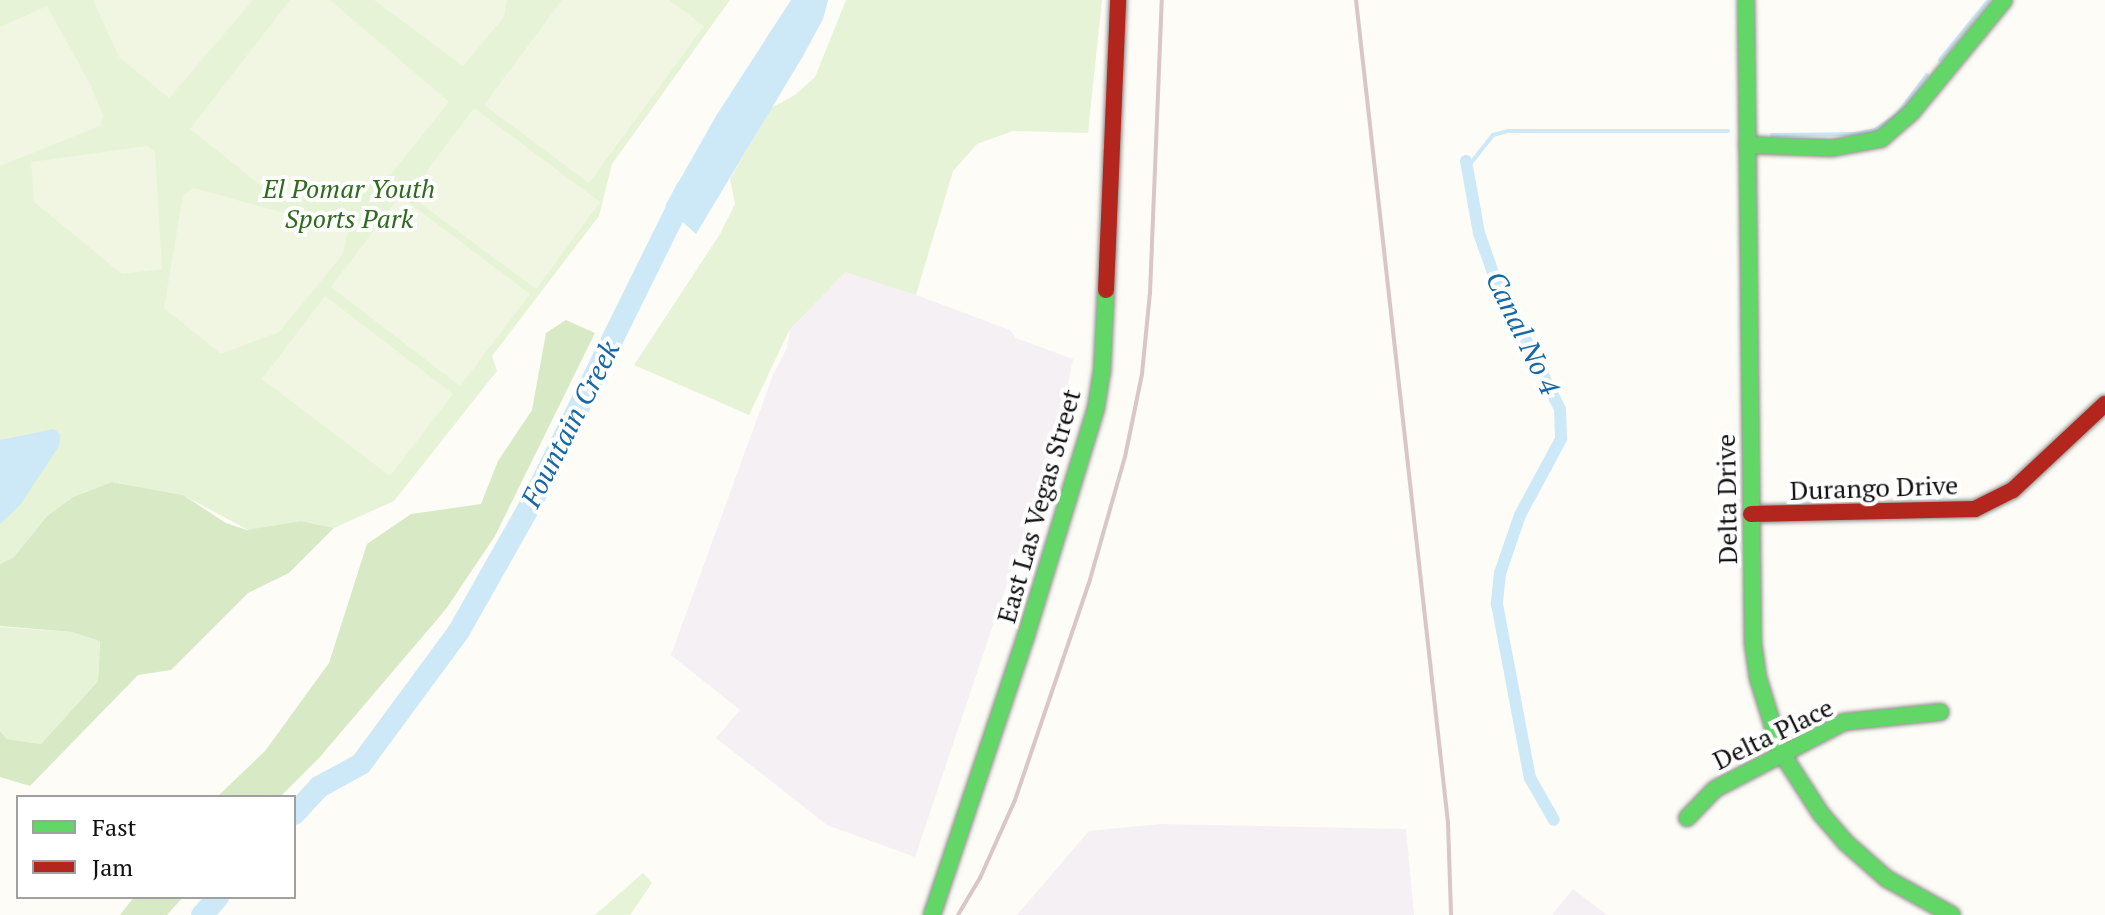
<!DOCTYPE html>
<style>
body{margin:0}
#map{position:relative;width:2105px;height:915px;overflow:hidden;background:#fdfcf7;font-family:"PT Serif",serif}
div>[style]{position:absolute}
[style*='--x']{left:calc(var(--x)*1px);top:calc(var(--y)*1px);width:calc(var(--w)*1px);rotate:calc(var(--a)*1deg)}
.industrial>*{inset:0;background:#f5f0f3}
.green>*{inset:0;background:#e7f3d7}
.forest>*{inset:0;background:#d8eac5}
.pitch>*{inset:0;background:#f0f6e1}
.water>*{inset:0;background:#cde8f7}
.stream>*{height:4px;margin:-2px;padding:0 2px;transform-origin:2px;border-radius:2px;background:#cde8f7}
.canal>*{height:12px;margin:-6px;padding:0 6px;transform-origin:6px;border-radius:6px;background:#cde8f7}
.river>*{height:22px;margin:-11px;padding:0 11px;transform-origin:11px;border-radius:11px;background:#cde8f7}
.roads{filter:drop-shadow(0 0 2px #8e8d8b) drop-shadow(0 0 2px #8e8d8b)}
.fast>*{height:16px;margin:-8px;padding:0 8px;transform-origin:8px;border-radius:8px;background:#63d668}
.jam>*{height:16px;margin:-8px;padding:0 8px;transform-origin:8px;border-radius:8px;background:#b3261e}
.rail>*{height:4px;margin:-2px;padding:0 2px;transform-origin:2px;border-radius:2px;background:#d9c6c7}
span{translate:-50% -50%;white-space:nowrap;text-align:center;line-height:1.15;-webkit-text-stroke:8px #fff;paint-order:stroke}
.park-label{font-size:26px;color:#2f6b1f;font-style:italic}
.street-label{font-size:26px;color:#111}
.water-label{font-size:28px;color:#1768a6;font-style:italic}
.legend{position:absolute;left:16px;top:795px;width:280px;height:104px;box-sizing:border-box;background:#fff;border:2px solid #a0a0a0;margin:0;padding:10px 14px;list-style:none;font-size:24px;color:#111}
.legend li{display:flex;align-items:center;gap:16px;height:40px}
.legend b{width:40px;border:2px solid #a0a0a0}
</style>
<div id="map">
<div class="industrial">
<i style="clip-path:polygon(846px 272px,871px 278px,1010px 330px,1016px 338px,1073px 359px,1059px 429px,915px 857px,827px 825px,716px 738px,740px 710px,671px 655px,773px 375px,787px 348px,790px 329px)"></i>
<i style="clip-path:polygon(1161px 824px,1406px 829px,1414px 915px,1017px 915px,1089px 831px)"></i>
<i style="clip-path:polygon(1573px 889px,1607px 915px,1552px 915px)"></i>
</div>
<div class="green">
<i style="clip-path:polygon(0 0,730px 0,612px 164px,599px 216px,492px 356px,497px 371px,394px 501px,334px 528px,301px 521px,248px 530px,183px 495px,112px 482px,73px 497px,47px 516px,14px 557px,0 564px)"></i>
<i style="clip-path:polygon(846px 0,1102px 0,1088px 133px,1013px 131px,977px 144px,953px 171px,916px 295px,846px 272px,790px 329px,749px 415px,634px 365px,720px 234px,735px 204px,730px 179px,771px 108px,795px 95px,815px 77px)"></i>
<i style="clip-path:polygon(0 627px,72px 632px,100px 640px,98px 681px,41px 744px,7px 739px,0 731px)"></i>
<i style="clip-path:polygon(643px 873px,652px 883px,630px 915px,595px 915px)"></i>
</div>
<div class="forest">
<i style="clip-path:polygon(566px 320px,595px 333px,495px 536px,446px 609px,319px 758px,280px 797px,217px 797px,265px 751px,329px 663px,367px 544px,411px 514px,481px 504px,498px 461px,532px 410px,546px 333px)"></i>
<i style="clip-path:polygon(112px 482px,183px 495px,226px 523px,247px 530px,301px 521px,334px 528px,289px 573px,248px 593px,171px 670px,138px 675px,30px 786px,0 777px,0 731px,7px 739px,41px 744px,98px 681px,100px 641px,72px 632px,0 626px,0 564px,14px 557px,47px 516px,73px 497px)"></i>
<i style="clip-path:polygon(134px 897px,183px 897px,167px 915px,120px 915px)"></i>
</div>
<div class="pitch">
<i style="clip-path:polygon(93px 0,253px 0,169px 98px,119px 57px)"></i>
<i style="clip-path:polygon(290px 0,330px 0,449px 102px,391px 174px,328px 202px,264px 188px,190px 129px)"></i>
<i style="clip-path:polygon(374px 0,507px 0,504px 17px,463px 66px)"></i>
<i style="clip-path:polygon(562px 0,669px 0,704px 26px,589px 183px,484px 105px)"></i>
<i style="clip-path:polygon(47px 6px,90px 84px,103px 116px,100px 126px,0 166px,0 27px)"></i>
<i style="clip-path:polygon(474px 108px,600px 202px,536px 289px,409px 195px)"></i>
<i style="clip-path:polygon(147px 146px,155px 152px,162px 269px,122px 274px,34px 202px,31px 162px)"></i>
<i style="clip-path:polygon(194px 188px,348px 231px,343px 254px,279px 332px,221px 354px,164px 308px,183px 195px)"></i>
<i style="clip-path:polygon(400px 196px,530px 294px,460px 386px,331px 287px)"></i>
<i style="clip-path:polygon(325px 296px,453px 394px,390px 476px,262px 379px)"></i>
</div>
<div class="water">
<i style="clip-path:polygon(791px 0,828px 0,823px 19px,803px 56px,696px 234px,665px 206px,716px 116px)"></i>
<i style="clip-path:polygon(54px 429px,60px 434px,59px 446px,20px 505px,0 524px,0 440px)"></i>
</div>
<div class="stream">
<i style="--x:1940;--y:60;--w:77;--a:-50.8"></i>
<i style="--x:1772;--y:135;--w:83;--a:-0.7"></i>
<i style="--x:1855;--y:134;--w:20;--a:-11"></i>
<i style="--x:1875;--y:130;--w:27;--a:-34"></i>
<i style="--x:1897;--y:115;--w:50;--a:-53.1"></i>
<i style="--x:1467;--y:168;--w:42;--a:-51.8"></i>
<i style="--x:1493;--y:135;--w:16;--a:-15"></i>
<i style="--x:1508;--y:131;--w:220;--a:0"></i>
</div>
<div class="canal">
<i style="--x:1466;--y:161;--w:73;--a:79.8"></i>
<i style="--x:1479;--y:233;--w:42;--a:70.7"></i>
<i style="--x:1493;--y:273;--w:152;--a:63.8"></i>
<i style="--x:1560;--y:409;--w:30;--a:88"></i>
<i style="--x:1561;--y:439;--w:86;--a:118.3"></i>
<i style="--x:1520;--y:515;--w:61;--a:109"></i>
<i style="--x:1500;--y:573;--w:31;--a:96"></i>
<i style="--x:1497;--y:604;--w:177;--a:79.3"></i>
<i style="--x:1530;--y:778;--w:48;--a:60.3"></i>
</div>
<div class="river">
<i style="--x:294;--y:814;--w:37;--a:-47"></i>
<i style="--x:319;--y:787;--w:48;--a:-28.7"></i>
<i style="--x:361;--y:764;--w:165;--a:-53.6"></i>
<i style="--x:459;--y:631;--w:148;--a:-60.5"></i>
<i style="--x:532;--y:502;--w:349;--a:-63.7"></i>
<i style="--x:202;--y:915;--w:24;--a:-48"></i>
</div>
<div class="roads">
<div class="fast">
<i style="--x:1746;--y:0;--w:643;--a:89.38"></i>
<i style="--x:1753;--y:643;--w:35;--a:82"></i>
<i style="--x:1758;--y:678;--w:77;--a:72.7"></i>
<i style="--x:1781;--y:752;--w:74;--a:57.2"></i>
<i style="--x:1821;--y:814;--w:37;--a:49"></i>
<i style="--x:1845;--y:842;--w:56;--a:41.4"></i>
<i style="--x:1887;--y:879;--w:74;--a:29"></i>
<i style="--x:1747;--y:145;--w:85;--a:2"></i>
<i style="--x:1832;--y:148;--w:50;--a:-10.4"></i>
<i style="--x:1881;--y:139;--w:40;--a:-41"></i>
<i style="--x:1911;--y:113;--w:146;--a:-50.5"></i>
<i style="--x:1687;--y:818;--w:40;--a:-46"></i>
<i style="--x:1715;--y:789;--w:145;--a:-27.4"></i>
<i style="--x:1844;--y:722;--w:97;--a:-5.9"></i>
<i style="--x:932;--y:915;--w:291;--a:-71.4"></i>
<i style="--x:1025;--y:639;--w:242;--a:-72.9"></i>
<i style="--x:1096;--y:408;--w:36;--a:-81"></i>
<i style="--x:1102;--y:372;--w:82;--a:-87.2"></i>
</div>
<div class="jam">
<i style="--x:1106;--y:290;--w:290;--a:-87.6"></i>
<i style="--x:1751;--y:514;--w:224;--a:-1.3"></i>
<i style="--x:1975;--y:509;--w:42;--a:-26.6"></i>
<i style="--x:2013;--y:490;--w:126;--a:-43.1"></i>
</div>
</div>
<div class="rail">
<i style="--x:1356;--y:0;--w:828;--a:83.62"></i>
<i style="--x:1448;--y:823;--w:92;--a:88.1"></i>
<i style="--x:958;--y:915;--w:43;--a:-59.3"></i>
<i style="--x:980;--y:878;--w:85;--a:-65.8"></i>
<i style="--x:1015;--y:800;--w:229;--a:-71.2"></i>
<i style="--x:1089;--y:583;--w:131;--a:-74.1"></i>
<i style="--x:1125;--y:457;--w:85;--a:-78.4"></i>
<i style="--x:1142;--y:374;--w:81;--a:-84.4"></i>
<i style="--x:1150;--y:293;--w:293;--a:-87.7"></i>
</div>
<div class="park-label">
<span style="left:349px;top:204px">El Pomar Youth<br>Sports Park</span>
</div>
<div class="street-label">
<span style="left:1874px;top:488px;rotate:-2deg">Durango Drive</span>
<span style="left:1727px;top:499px;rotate:-91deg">Delta Drive</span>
<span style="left:1039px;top:506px;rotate:-74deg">East Las Vegas Street</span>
<span style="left:1773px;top:734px;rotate:-26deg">Delta Place</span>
</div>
<div class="water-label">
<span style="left:1523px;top:333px;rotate:64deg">Canal No 4</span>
<span style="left:570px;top:424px;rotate:-63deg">Fountain Creek</span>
</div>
<ul class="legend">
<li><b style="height:10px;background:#63d668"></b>Fast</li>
<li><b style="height:10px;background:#b3261e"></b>Jam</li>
</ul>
</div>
